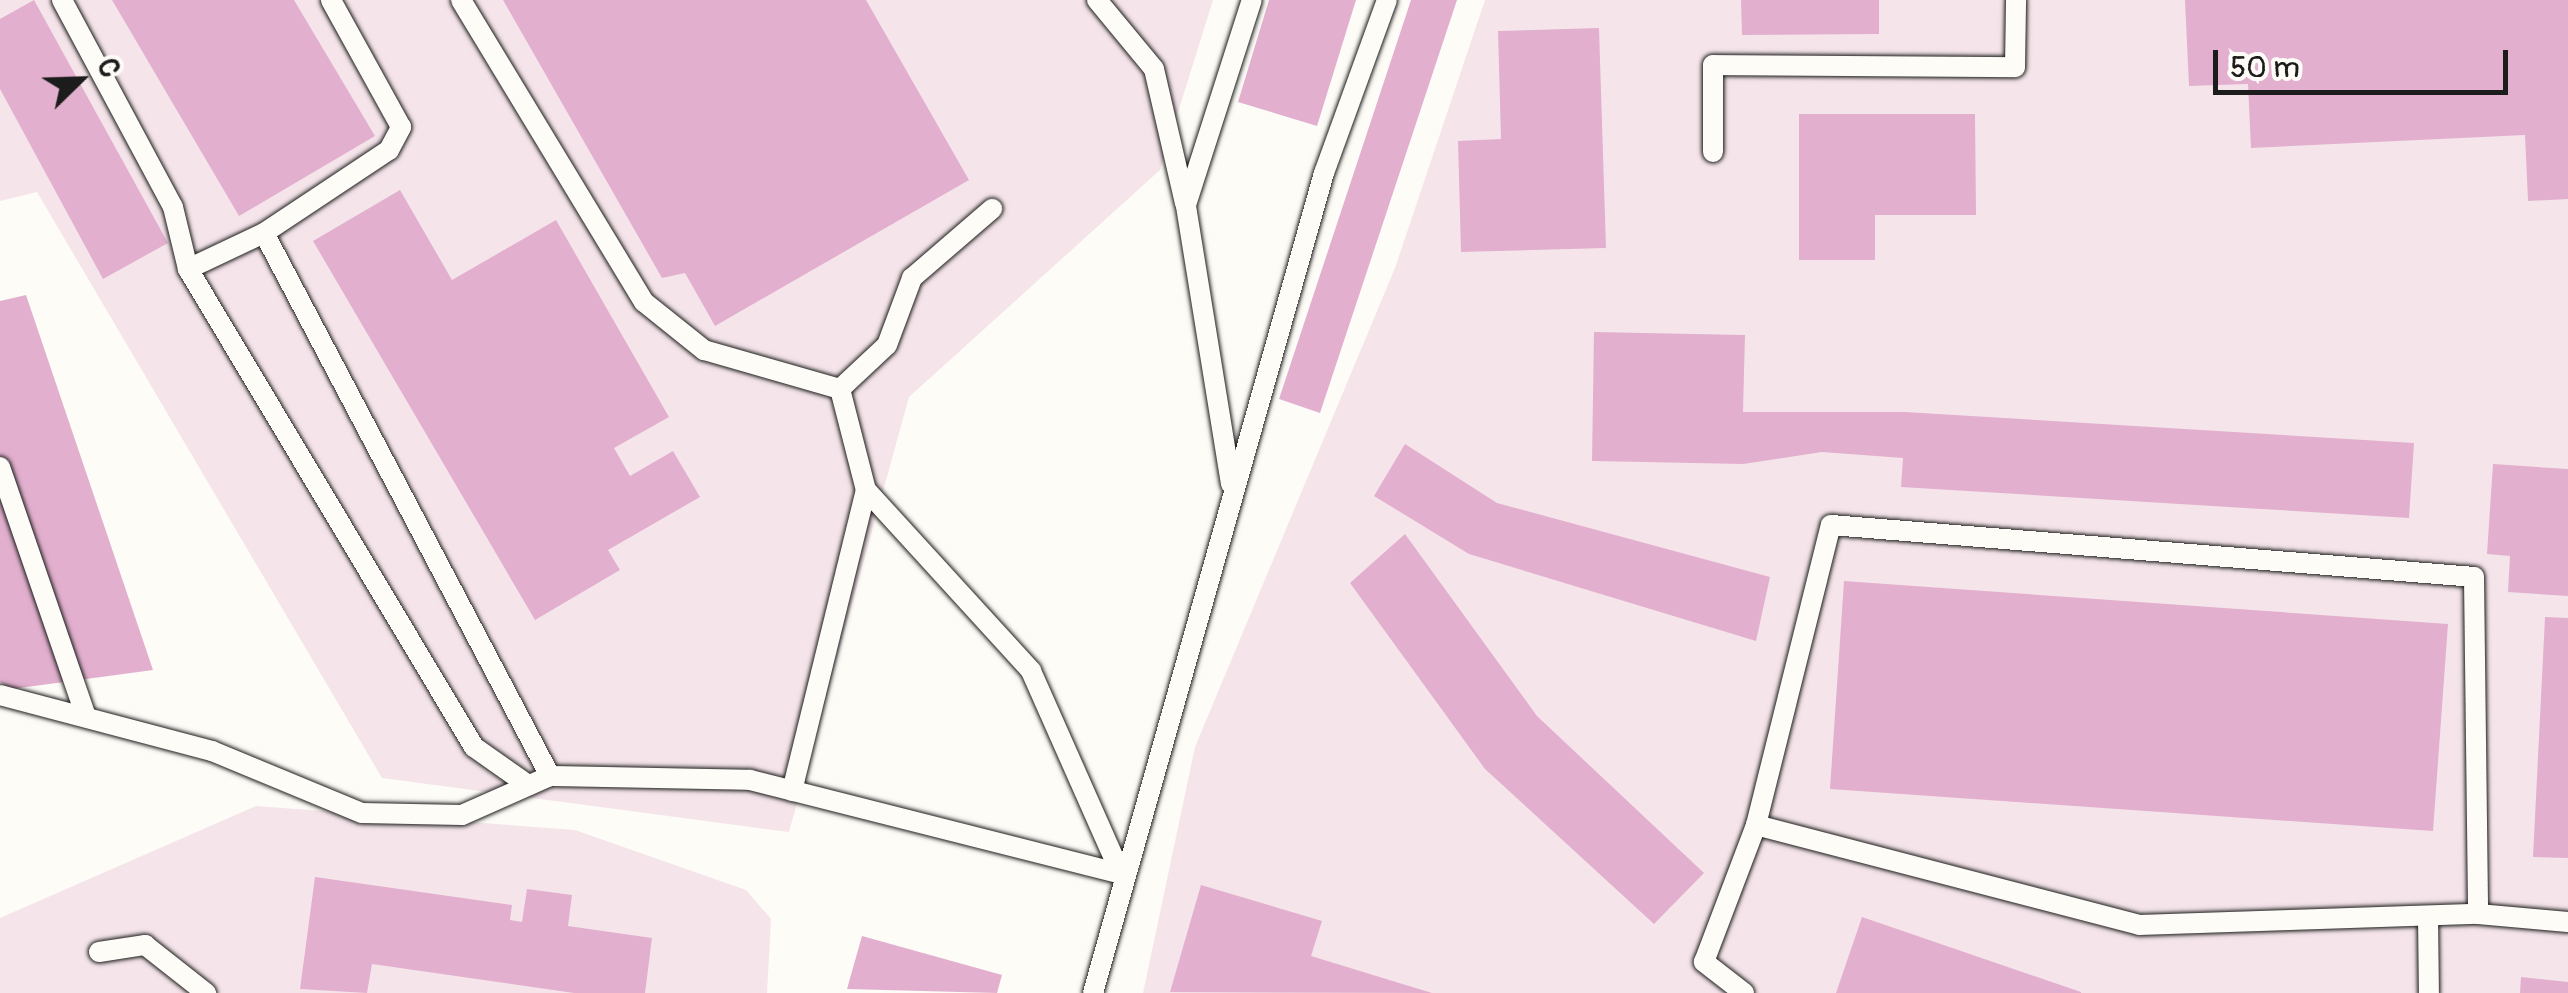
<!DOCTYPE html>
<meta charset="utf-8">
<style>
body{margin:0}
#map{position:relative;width:2568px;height:993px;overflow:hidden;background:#fdfcf7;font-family:Pangolin,sans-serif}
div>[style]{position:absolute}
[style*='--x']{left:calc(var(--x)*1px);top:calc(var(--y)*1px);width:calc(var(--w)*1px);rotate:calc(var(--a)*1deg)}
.built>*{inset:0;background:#f5e5eb}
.building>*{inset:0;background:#e2b0ce}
.roads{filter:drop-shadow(0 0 2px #1c1c1c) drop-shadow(0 0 2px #1c1c1c)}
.service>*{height:20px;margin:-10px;padding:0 10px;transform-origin:10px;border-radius:10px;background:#fdfcf7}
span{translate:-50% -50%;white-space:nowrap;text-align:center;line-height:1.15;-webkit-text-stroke:8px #fdfcf7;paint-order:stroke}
.north{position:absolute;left:30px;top:30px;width:100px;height:100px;-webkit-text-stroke:8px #fdfcf7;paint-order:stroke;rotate:67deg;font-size:28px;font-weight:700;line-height:40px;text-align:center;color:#1c1c1c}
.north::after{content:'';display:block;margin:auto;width:35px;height:45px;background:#1c1c1c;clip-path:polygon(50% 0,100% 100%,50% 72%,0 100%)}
.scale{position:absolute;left:2213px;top:50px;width:295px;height:45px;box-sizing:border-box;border:5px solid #1c1c1c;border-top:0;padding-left:12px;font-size:30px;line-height:35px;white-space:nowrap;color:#1c1c1c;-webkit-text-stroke:8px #fdfcf7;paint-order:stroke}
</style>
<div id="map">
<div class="built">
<i style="clip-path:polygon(0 0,1213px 0,1160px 170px,909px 397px,789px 832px,382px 778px,37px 192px,0 201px)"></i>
<i style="clip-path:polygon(1485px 0,2568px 0,2568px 993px,1143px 993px,1195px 747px,1395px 268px)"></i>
<i style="clip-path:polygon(256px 806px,575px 830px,746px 890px,771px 919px,767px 993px,0 993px,0 918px)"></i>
</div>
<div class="building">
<i style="clip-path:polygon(34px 0,168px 243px,103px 279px,0 89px,0 19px)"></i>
<i style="clip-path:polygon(112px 0,294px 0,375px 136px,239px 216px)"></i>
<i style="clip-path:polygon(503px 0,866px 0,969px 180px,715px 326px,685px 273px,662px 278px)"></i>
<i style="clip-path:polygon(1269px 0,1356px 0,1317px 126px,1238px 102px)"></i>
<i style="clip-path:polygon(1411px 0,1457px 0,1320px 413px,1279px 399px)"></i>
<i style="clip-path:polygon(1741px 0,1879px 0,1879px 34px,1742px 35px)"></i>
<i style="clip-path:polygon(2185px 0,2568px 0,2568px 199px,2528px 201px,2525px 135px,2251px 148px,2248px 84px,2189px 86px)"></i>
<i style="clip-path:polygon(1599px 28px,1606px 248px,1461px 252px,1458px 141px,1501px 139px,1498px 31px)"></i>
<i style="clip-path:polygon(1799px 114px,1975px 114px,1976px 215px,1875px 215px,1875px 260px,1799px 260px)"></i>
<i style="clip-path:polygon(400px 190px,452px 280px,556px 220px,669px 417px,614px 448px,630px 476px,673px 451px,700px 497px,608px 550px,620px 570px,535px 620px,313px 241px)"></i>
<i style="clip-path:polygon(26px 295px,153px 670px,12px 689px,0 682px,0 301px)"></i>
<i style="clip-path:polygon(1594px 332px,1745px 335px,1743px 412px,1905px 412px,2414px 443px,2409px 518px,1901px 487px,1903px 458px,1822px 452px,1743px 464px,1592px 461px)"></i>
<i style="clip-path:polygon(1405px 444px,1497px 503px,1770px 577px,1756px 641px,1469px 554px,1374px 496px)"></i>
<i style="clip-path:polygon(2493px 464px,2568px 469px,2568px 596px,2508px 592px,2510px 556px,2487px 554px)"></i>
<i style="clip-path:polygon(1405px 534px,1537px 716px,1704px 873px,1654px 924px,1485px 769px,1350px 583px)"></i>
<i style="clip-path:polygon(1844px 581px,2448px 624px,2433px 831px,1830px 789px)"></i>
<i style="clip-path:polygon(2545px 617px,2568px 618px,2568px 858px,2533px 857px)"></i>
<i style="clip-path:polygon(315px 877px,512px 905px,510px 920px,522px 922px,527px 889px,572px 895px,568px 926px,652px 938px,645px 993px,574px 993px,372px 964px,367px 993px,300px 989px)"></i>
<i style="clip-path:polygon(1201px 885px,1322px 921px,1311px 956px,1432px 993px,1170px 992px)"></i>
<i style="clip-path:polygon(1862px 917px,2081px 992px,2081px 993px,1836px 993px)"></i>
<i style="clip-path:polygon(862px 936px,1002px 975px,997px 993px,847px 989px)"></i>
<i style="clip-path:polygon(2521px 977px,2568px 982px,2568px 993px,2520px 993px)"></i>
</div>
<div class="roads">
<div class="service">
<i style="--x:62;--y:0;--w:235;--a:61.8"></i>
<i style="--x:173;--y:207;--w:64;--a:76.4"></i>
<i style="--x:188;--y:269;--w:557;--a:59.11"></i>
<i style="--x:474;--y:747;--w:66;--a:35.1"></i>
<i style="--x:461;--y:0;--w:353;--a:58.8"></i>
<i style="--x:644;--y:302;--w:77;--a:38.7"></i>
<i style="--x:704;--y:350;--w:141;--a:16"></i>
<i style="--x:840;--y:389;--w:104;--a:75.6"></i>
<i style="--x:1097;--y:0;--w:89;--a:50.4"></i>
<i style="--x:1154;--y:69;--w:138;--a:77"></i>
<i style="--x:1713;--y:152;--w:87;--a:-90"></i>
<i style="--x:1713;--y:65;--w:302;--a:0.4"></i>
<i style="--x:2015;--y:67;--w:67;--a:-89.1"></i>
<i style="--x:264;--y:233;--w:614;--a:62.22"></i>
<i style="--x:188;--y:269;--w:84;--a:-25.3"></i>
<i style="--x:264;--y:233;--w:150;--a:-33.6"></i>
<i style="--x:389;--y:150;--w:26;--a:-62"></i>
<i style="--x:401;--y:127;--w:145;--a:-118.9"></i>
<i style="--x:840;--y:389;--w:64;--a:-43.1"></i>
<i style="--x:887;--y:345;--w:72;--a:-69.5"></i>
<i style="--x:912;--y:278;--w:106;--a:-40.8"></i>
<i style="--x:0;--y:467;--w:264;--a:71"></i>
<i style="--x:1231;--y:484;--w:283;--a:-99.2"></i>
<i style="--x:1186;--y:205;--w:215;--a:-72.2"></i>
<i style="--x:0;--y:695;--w:219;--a:14.8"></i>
<i style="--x:212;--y:751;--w:162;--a:22.5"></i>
<i style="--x:362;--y:813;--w:100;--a:1.1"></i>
<i style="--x:462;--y:815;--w:96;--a:-23.9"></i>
<i style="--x:550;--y:776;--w:200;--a:1.1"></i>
<i style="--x:750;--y:780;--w:383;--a:14.2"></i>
<i style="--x:792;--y:791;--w:310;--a:-76.2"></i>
<i style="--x:866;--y:490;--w:245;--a:47.6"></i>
<i style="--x:1031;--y:671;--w:222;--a:66.1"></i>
<i style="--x:1756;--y:825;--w:309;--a:-76"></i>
<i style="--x:1831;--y:525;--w:645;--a:4.62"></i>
<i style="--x:2474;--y:577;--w:337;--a:89.3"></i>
<i style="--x:2428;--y:916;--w:77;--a:89.3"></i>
<i style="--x:99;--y:952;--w:47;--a:-8.7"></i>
<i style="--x:145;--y:945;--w:78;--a:38.2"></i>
<i style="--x:1093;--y:993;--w:852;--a:-74.27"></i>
<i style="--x:1324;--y:173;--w:184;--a:-70"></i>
<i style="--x:1744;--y:993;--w:51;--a:-142.2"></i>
<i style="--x:1704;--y:962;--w:147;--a:-69.2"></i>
<i style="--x:1756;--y:825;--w:396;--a:14.6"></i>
<i style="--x:2139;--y:925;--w:339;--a:-1.9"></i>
<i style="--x:2478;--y:914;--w:90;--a:5.1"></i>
</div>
</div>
<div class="north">С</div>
<div class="scale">50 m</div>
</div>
